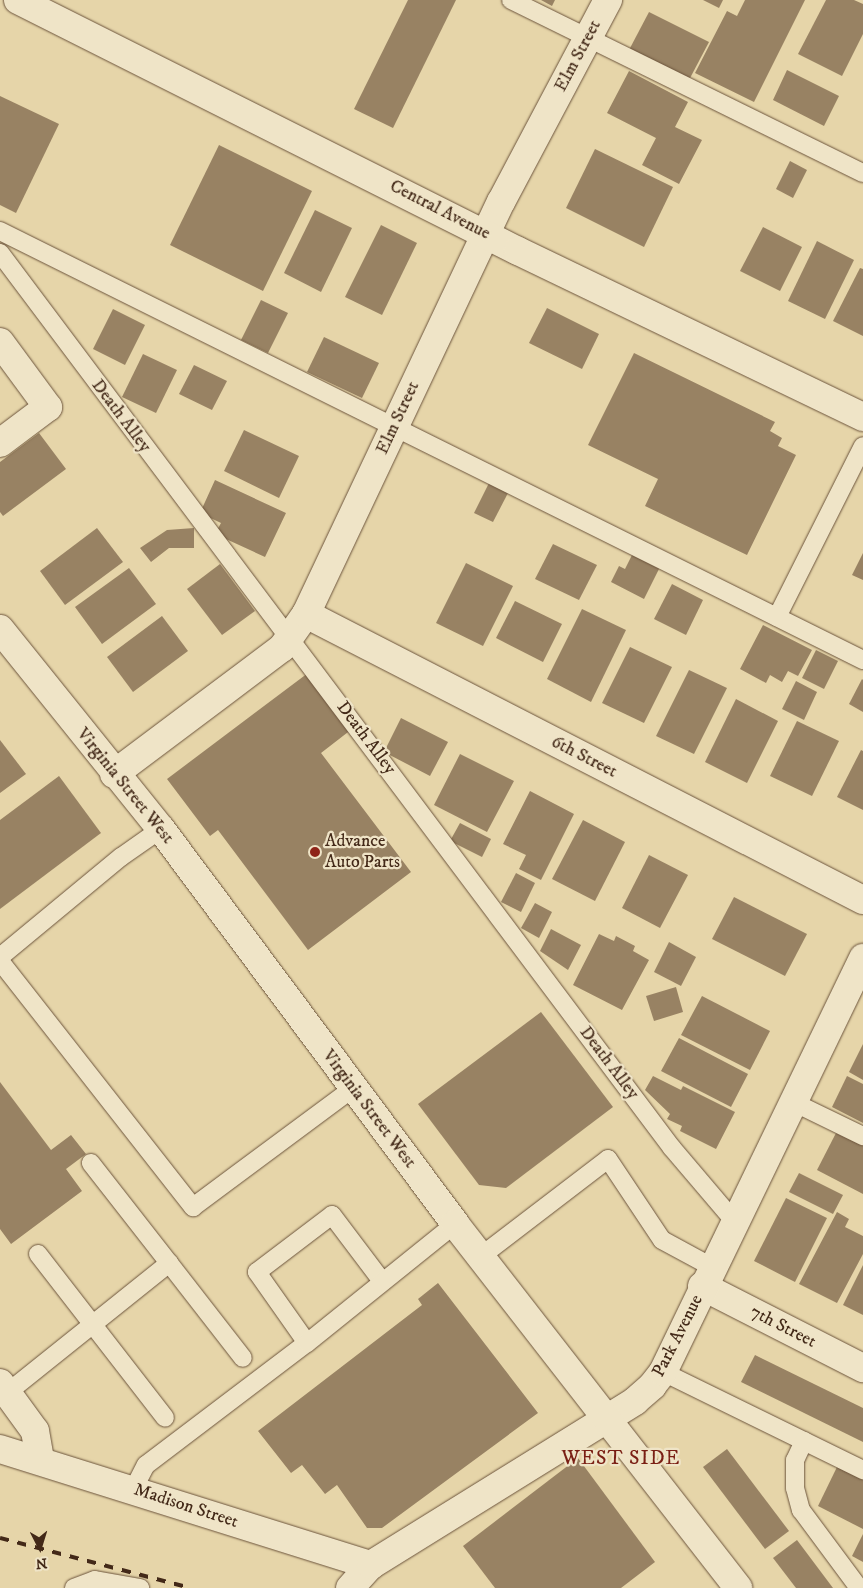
<!DOCTYPE html>
<style>
body{margin:0}
#map{position:relative;width:863px;height:1588px;overflow:hidden;background:#e6d5a9;font-family:"IM FELL DW Pica",serif}
div>[style]{position:absolute}
[style*='--x']{left:calc(var(--x)*1px);top:calc(var(--y)*1px);width:calc(var(--w)*1px);rotate:calc(var(--a)*1deg)}
.building>*{inset:0;background:#988263}
.roads{filter:drop-shadow(0 0 1px #6c543c) drop-shadow(0 0 1px #6c543c)}
.service>*{height:18px;margin:-9px;padding:0 9px;transform-origin:9px;border-radius:9px;background:#efe4c7}
.minor>*{height:28px;margin:-14px;padding:0 14px;transform-origin:14px;border-radius:14px;background:#efe4c7}
.tertiary>*{height:28px;margin:-14px;padding:0 14px;transform-origin:14px;border-radius:14px;background:#efe4c7}
.secondary>*{height:28px;margin:-14px;padding:0 14px;transform-origin:14px;border-radius:14px;background:#efe4c7}
.rail>*{height:4px;margin-top:-2px;transform-origin:0;background:repeating-linear-gradient(90deg,#432918 0 9px,transparent 0 18px)}
.dots>*{width:14px;height:14px;translate:-50% -50%;box-sizing:border-box;border:2px solid #efe4c7;border-radius:50%}
span{translate:-50% -50%;white-space:nowrap;text-align:center;line-height:1.15;-webkit-text-stroke:4.5px #efe4c7;paint-order:stroke}
.street-label{font-size:18px;color:#432918}
.poi-label{font-size:18px;color:#432918}
.left{translate:0 -50%;text-align:left}
.quarter-label{font-size:20px;color:#7a1f14;letter-spacing:1px}
.north{position:absolute;left:15px;top:1523px;width:50px;height:50px;-webkit-text-stroke:4px #efe4c7;paint-order:stroke;rotate:175deg;font-size:14px;font-weight:700;line-height:20px;text-align:center;color:#432918}
.north::after{content:'';display:block;margin:auto;width:18px;height:22px;background:#432918;clip-path:polygon(50% 0,100% 100%,50% 72%,0 100%)}
</style>
<div id="map">
<div class="building">
<i style="clip-path:polygon(408px 0,456px 0,393px 128px,354px 109px)"></i>
<i style="clip-path:polygon(541px 0,555px 0,552px 6px)"></i>
<i style="clip-path:polygon(703px 0,723px 0,719px 8px)"></i>
<i style="clip-path:polygon(745px 0,805px 0,754px 102px,695px 73px,727px 11px,737px 16px)"></i>
<i style="clip-path:polygon(826px 0,854px 0,863px 4px,863px 34px,842px 76px,798px 54px)"></i>
<i style="clip-path:polygon(649px 12px,709px 42px,689px 80px,629px 50px)"></i>
<i style="clip-path:polygon(787px 70px,839px 96px,824px 126px,773px 100px)"></i>
<i style="clip-path:polygon(629px 71px,688px 102px,675px 127px,702px 140px,679px 184px,642px 165px,656px 138px,607px 113px)"></i>
<i style="clip-path:polygon(0 96px,59px 124px,16px 213px,0 205px)"></i>
<i style="clip-path:polygon(219px 145px,312px 191px,263px 291px,170px 245px)"></i>
<i style="clip-path:polygon(595px 149px,673px 187px,644px 247px,566px 208px)"></i>
<i style="clip-path:polygon(790px 161px,807px 170px,793px 198px,776px 189px)"></i>
<i style="clip-path:polygon(315px 210px,352px 228px,321px 292px,284px 273px)"></i>
<i style="clip-path:polygon(381px 225px,417px 243px,382px 315px,345px 297px)"></i>
<i style="clip-path:polygon(763px 227px,802px 247px,780px 291px,740px 271px)"></i>
<i style="clip-path:polygon(817px 241px,854px 260px,825px 319px,788px 301px)"></i>
<i style="clip-path:polygon(860px 268px,863px 269px,863px 336px,833px 321px)"></i>
<i style="clip-path:polygon(261px 300px,288px 313px,268px 353px,241px 340px)"></i>
<i style="clip-path:polygon(547px 308px,599px 334px,582px 369px,529px 343px)"></i>
<i style="clip-path:polygon(113px 309px,145px 325px,125px 365px,93px 349px)"></i>
<i style="clip-path:polygon(324px 337px,379px 363px,362px 398px,307px 372px)"></i>
<i style="clip-path:polygon(634px 353px,775px 422px,770px 431px,782px 438px,778px 446px,796px 455px,747px 555px,645px 506px,658px 479px,588px 445px)"></i>
<i style="clip-path:polygon(143px 354px,177px 370px,156px 413px,122px 397px)"></i>
<i style="clip-path:polygon(194px 365px,227px 381px,212px 410px,179px 394px)"></i>
<i style="clip-path:polygon(244px 430px,299px 456px,279px 498px,224px 471px)"></i>
<i style="clip-path:polygon(39px 433px,66px 469px,3px 516px,0 512px,0 462px)"></i>
<i style="clip-path:polygon(215px 480px,286px 513px,265px 557px,215px 534px,221px 523px,200px 513px)"></i>
<i style="clip-path:polygon(489px 483px,508px 493px,493px 522px,474px 513px)"></i>
<i style="clip-path:polygon(97px 528px,123px 562px,65px 605px,40px 571px)"></i>
<i style="clip-path:polygon(194px 528px,194px 548px,169px 548px,151px 562px,140px 548px,167px 530px)"></i>
<i style="clip-path:polygon(553px 544px,597px 565px,579px 600px,535px 579px)"></i>
<i style="clip-path:polygon(633px 553px,660px 567px,644px 599px,611px 582px,619px 566px,625px 569px)"></i>
<i style="clip-path:polygon(863px 553px,863px 580px,852px 575px)"></i>
<i style="clip-path:polygon(466px 563px,513px 586px,483px 646px,436px 623px)"></i>
<i style="clip-path:polygon(220px 564px,255px 611px,222px 635px,187px 589px)"></i>
<i style="clip-path:polygon(129px 568px,156px 604px,102px 644px,75px 607px)"></i>
<i style="clip-path:polygon(672px 584px,703px 600px,686px 635px,654px 619px)"></i>
<i style="clip-path:polygon(515px 601px,562px 624px,543px 662px,496px 638px)"></i>
<i style="clip-path:polygon(582px 609px,626px 630px,591px 702px,547px 679px)"></i>
<i style="clip-path:polygon(162px 616px,188px 651px,133px 692px,107px 657px)"></i>
<i style="clip-path:polygon(763px 625px,812px 650px,798px 676px,788px 671px,782px 682px,770px 675px,766px 683px,740px 669px)"></i>
<i style="clip-path:polygon(630px 647px,672px 667px,644px 723px,602px 703px)"></i>
<i style="clip-path:polygon(816px 650px,838px 661px,824px 689px,802px 678px)"></i>
<i style="clip-path:polygon(689px 670px,727px 688px,694px 754px,656px 736px)"></i>
<i style="clip-path:polygon(308px 673px,352px 729px,321px 753px,411px 872px,308px 950px,218px 830px,210px 836px,167px 779px)"></i>
<i style="clip-path:polygon(862px 679px,863px 680px,863px 712px,849px 704px)"></i>
<i style="clip-path:polygon(796px 681px,817px 692px,804px 720px,782px 709px)"></i>
<i style="clip-path:polygon(736px 699px,778px 721px,747px 783px,705px 762px)"></i>
<i style="clip-path:polygon(401px 718px,448px 742px,430px 776px,384px 752px)"></i>
<i style="clip-path:polygon(797px 721px,839px 741px,812px 796px,770px 776px)"></i>
<i style="clip-path:polygon(0 740px,26px 774px,0 793px)"></i>
<i style="clip-path:polygon(861px 750px,863px 751px,863px 810px,837px 797px)"></i>
<i style="clip-path:polygon(460px 754px,514px 781px,487px 832px,434px 805px)"></i>
<i style="clip-path:polygon(59px 776px,101px 833px,0 909px,0 820px)"></i>
<i style="clip-path:polygon(530px 791px,574px 814px,541px 880px,519px 869px,526px 855px,503px 844px)"></i>
<i style="clip-path:polygon(583px 820px,625px 842px,595px 901px,552px 879px)"></i>
<i style="clip-path:polygon(460px 823px,491px 839px,482px 857px,450px 841px)"></i>
<i style="clip-path:polygon(649px 855px,688px 875px,660px 928px,622px 908px)"></i>
<i style="clip-path:polygon(516px 873px,535px 883px,521px 912px,501px 902px)"></i>
<i style="clip-path:polygon(734px 897px,807px 934px,785px 976px,712px 939px)"></i>
<i style="clip-path:polygon(535px 903px,552px 912px,539px 938px,521px 928px)"></i>
<i style="clip-path:polygon(551px 929px,581px 945px,568px 970px,540px 951px)"></i>
<i style="clip-path:polygon(599px 934px,614px 941px,616px 936px,635px 946px,633px 951px,649px 960px,622px 1010px,573px 985px)"></i>
<i style="clip-path:polygon(669px 942px,696px 957px,681px 986px,654px 972px)"></i>
<i style="clip-path:polygon(676px 987px,683px 1012px,654px 1021px,646px 996px)"></i>
<i style="clip-path:polygon(702px 996px,770px 1031px,750px 1070px,681px 1035px)"></i>
<i style="clip-path:polygon(541px 1012px,613px 1107px,506px 1188px,479px 1185px,418px 1104px)"></i>
<i style="clip-path:polygon(679px 1038px,748px 1074px,731px 1107px,661px 1071px)"></i>
<i style="clip-path:polygon(863px 1044px,863px 1080px,849px 1072px)"></i>
<i style="clip-path:polygon(653px 1076px,681px 1090px,683px 1086px,735px 1112px,716px 1149px,680px 1131px,682px 1126px,667px 1119px,670px 1114px,645px 1090px)"></i>
<i style="clip-path:polygon(847px 1076px,863px 1084px,863px 1123px,832px 1107px)"></i>
<i style="clip-path:polygon(0 1082px,51px 1150px,71px 1135px,86px 1154px,66px 1169px,82px 1191px,11px 1244px,0 1229px)"></i>
<i style="clip-path:polygon(836px 1133px,863px 1146px,863px 1194px,817px 1170px)"></i>
<i style="clip-path:polygon(799px 1173px,843px 1195px,833px 1214px,789px 1192px)"></i>
<i style="clip-path:polygon(786px 1198px,827px 1218px,795px 1282px,754px 1261px)"></i>
<i style="clip-path:polygon(837px 1212px,849px 1219px,845px 1227px,863px 1236px,863px 1254px,837px 1303px,799px 1284px)"></i>
<i style="clip-path:polygon(863px 1265px,863px 1315px,843px 1305px)"></i>
<i style="clip-path:polygon(438px 1283px,538px 1413px,382px 1528px,367px 1528px,337px 1485px,325px 1494px,302px 1465px,291px 1473px,258px 1431px,422px 1305px,418px 1299px)"></i>
<i style="clip-path:polygon(755px 1355px,863px 1408px,863px 1442px,741px 1382px)"></i>
<i style="clip-path:polygon(727px 1449px,789px 1531px,765px 1549px,703px 1467px)"></i>
<i style="clip-path:polygon(578px 1458px,655px 1562px,621px 1588px,495px 1588px,463px 1546px)"></i>
<i style="clip-path:polygon(837px 1467px,863px 1480px,863px 1529px,818px 1506px)"></i>
<i style="clip-path:polygon(863px 1534px,863px 1562px,852px 1556px)"></i>
<i style="clip-path:polygon(797px 1540px,833px 1588px,796px 1588px,773px 1558px)"></i>
</div>
<div class="roads">
<div class="service">
<i style="--x:511;--y:0;--w:392;--a:26.2"></i>
<i style="--x:0;--y:231;--w:964;--a:26.43"></i>
<i style="--x:0;--y:253;--w:1119;--a:53.1"></i>
<i style="--x:672;--y:1148;--w:97;--a:49.6"></i>
<i style="--x:777;--y:617;--w:191;--a:-63.3"></i>
<i style="--x:0;--y:957;--w:157;--a:-39.6"></i>
<i style="--x:121;--y:857;--w:49;--a:-35"></i>
<i style="--x:0;--y:961;--w:313;--a:51.9"></i>
<i style="--x:193;--y:1207;--w:199;--a:-36.6"></i>
<i style="--x:793;--y:1102;--w:78;--a:25.9"></i>
<i style="--x:38;--y:1254;--w:207;--a:52.2"></i>
<i style="--x:480;--y:1257;--w:161;--a:-37.4"></i>
<i style="--x:608;--y:1159;--w:97;--a:56.3"></i>
<i style="--x:662;--y:1240;--w:57;--a:28.4"></i>
<i style="--x:169;--y:1263;--w:120;--a:52.1"></i>
<i style="--x:307;--y:1343;--w:87;--a:-125.2"></i>
<i style="--x:257;--y:1272;--w:94;--a:-37.2"></i>
<i style="--x:332;--y:1215;--w:83;--a:52.9"></i>
<i style="--x:663;--y:1372;--w:223;--a:26.1"></i>
<i style="--x:7;--y:1393;--w:208;--a:-38.7"></i>
<i style="--x:169;--y:1263;--w:127;--a:-128"></i>
<i style="--x:804;--y:1441;--w:21;--a:115"></i>
<i style="--x:795;--y:1460;--w:28;--a:90"></i>
<i style="--x:795;--y:1488;--w:23;--a:75"></i>
<i style="--x:801;--y:1510;--w:97;--a:53.4"></i>
<i style="--x:133;--y:1490;--w:28;--a:-63"></i>
<i style="--x:146;--y:1465;--w:202;--a:-37.2"></i>
<i style="--x:307;--y:1343;--w:190;--a:-38.8"></i>
<i style="--x:74;--y:1588;--w:22;--a:-21"></i>
<i style="--x:95;--y:1580;--w:46;--a:10.1"></i>
</div>
<div class="minor">
<i style="--x:0;--y:342;--w:81;--a:53.6"></i>
<i style="--x:48;--y:407;--w:60;--a:143.1"></i>
<i style="--x:306;--y:614;--w:626;--a:27.18"></i>
<i style="--x:114;--y:774;--w:210;--a:-36.9"></i>
<i style="--x:282;--y:648;--w:42;--a:-54.8"></i>
<i style="--x:306;--y:614;--w:456;--a:-64.7"></i>
<i style="--x:501;--y:202;--w:229;--a:-62.1"></i>
<i style="--x:702;--y:1286;--w:181;--a:27"></i>
<i style="--x:0;--y:1383;--w:59;--a:53.9"></i>
<i style="--x:35;--y:1431;--w:29;--a:80"></i>
<i style="--x:0;--y:1449;--w:389;--a:17.4"></i>
<i style="--x:350;--y:1588;--w:31;--a:-48"></i>
<i style="--x:371;--y:1565;--w:311;--a:-31.8"></i>
<i style="--x:635;--y:1401;--w:23;--a:-41"></i>
<i style="--x:652;--y:1386;--w:18;--a:-52"></i>
<i style="--x:663;--y:1372;--w:460;--a:-64.2"></i>
</div>
<div class="tertiary">
<i style="--x:18;--y:0;--w:559;--a:26.66"></i>
<i style="--x:518;--y:251;--w:383;--a:25.7"></i>
</div>
<div class="secondary">
<i style="--x:0;--y:629;--w:257;--a:51.2"></i>
<i style="--x:161;--y:829;--w:492;--a:53.3"></i>
<i style="--x:455;--y:1224;--w:461;--a:52.1"></i>
</div>
</div>
<div class="rail">
<i style="--x:0;--y:1538;--w:196;--a:14.7"></i>
</div>
<div class="dots">
<i style="left:315px;top:852px;background:#8f2418"></i>
</div>
<div class="street-label">
<span style="left:578px;top:56px;rotate:-62deg">Elm Street</span>
<span style="left:440px;top:210px;rotate:27deg">Central Avenue</span>
<span style="left:121px;top:416px;rotate:53deg">Death Alley</span>
<span style="left:398px;top:418px;rotate:-65deg">Elm Street</span>
<span style="left:366px;top:738px;rotate:53deg">Death Alley</span>
<span style="left:584px;top:757px;rotate:27deg">6th Street</span>
<span style="left:125px;top:786px;rotate:51deg">Virginia Street West</span>
<span style="left:609px;top:1063px;rotate:53deg">Death Alley</span>
<span style="left:369px;top:1109px;rotate:53deg">Virginia Street West</span>
<span style="left:783px;top:1327px;rotate:27deg">7th Street</span>
<span style="left:678px;top:1336px;rotate:-63deg">Park Avenue</span>
<span style="left:186px;top:1506px;rotate:18deg">Madison Street</span>
</div>
<div class="poi-label">
<span class="left" style="left:325px;top:852px">Advance<br>Auto Parts</span>
</div>
<div class="quarter-label">
<span style="left:621px;top:1458px">WEST SIDE</span>
</div>
<div class="north">N</div>
</div>
